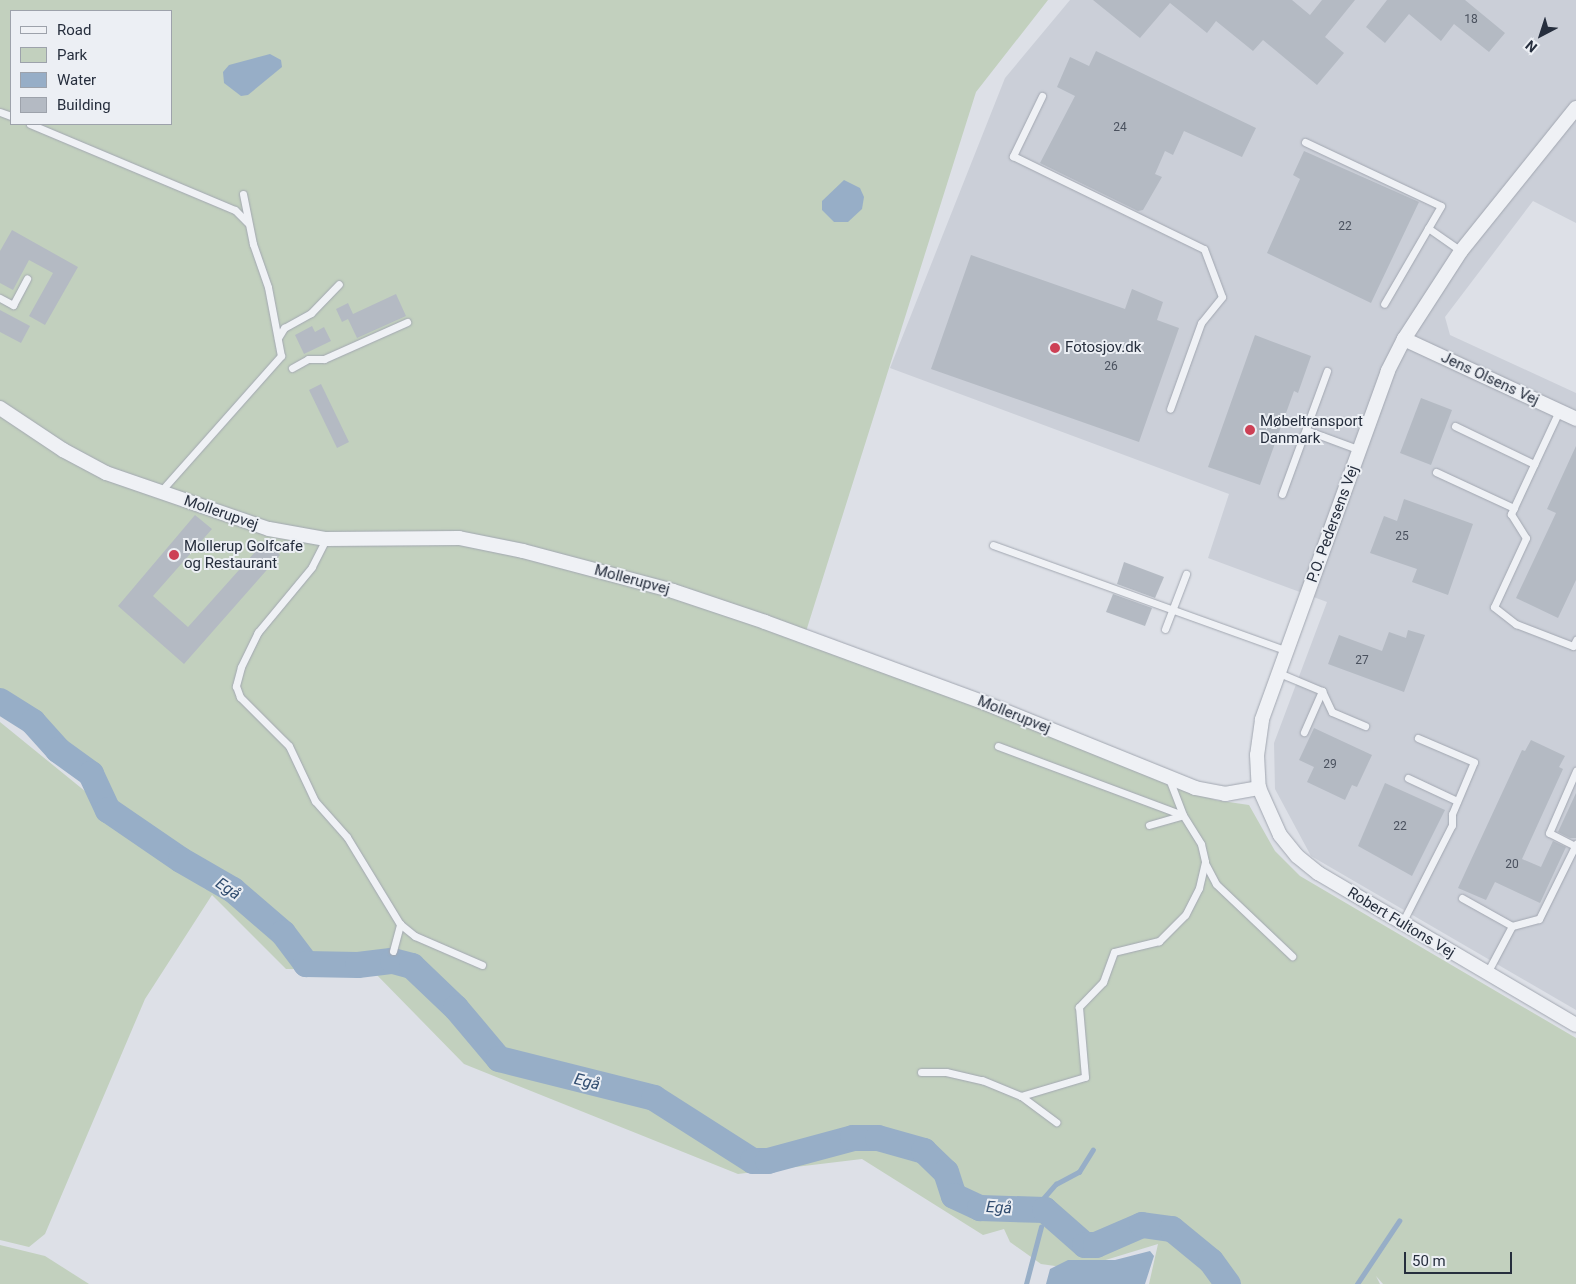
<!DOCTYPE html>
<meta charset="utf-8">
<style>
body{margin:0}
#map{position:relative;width:1576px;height:1284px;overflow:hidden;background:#dde0e7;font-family:Roboto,sans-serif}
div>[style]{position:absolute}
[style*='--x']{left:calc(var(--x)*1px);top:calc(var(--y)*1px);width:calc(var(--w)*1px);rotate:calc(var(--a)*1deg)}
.built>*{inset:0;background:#cbcfd8}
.green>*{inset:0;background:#c2d0be}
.water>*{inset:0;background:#97aec7}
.stream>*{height:4.5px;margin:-2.25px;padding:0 2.25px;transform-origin:2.25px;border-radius:2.25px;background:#97aec7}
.river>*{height:26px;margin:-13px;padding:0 13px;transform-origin:13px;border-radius:13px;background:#97aec7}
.building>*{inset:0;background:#b4bac3}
.roads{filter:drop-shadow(0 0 1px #a2a7b1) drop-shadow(0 0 1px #a2a7b1)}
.lane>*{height:7px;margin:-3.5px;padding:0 3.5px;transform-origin:3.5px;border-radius:3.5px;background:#eff1f5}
.street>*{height:14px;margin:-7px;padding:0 7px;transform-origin:7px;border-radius:7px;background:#eff1f5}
.dots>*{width:14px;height:14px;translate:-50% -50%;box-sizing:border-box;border:2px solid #eceff4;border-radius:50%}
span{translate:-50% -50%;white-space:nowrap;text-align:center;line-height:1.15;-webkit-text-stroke:4px #eceff4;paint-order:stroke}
.number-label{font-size:12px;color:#4a515e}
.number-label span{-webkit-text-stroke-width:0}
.poi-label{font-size:15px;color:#262e3d}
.left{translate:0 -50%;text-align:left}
.street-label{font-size:15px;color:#262e3d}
.water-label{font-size:16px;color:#314d70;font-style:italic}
.legend{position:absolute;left:10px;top:10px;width:162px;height:115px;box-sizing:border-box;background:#eceff4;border:1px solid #9da2ab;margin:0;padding:6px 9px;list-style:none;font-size:15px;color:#262e3d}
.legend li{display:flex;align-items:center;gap:10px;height:25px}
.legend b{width:25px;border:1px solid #9da2ab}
.north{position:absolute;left:1516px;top:10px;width:50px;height:50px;-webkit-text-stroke:4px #eceff4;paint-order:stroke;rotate:220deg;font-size:14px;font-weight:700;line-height:20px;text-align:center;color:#262e3d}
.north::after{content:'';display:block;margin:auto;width:18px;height:22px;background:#262e3d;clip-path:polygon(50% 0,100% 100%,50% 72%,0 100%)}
.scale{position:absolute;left:1404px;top:1252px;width:108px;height:22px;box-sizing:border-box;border:2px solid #262e3d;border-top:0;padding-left:6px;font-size:15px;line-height:18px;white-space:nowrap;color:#262e3d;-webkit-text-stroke:4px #eceff4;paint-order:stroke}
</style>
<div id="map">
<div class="built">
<i style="clip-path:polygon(1070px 0,1576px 0,1576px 223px,1533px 201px,1445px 317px,1450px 335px,1576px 393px,1576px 1010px,1311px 856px,1275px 789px,1274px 743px,1327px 602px,1208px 558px,1229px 494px,890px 368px,1005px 78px)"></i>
</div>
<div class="green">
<i style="clip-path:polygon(evenodd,0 0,1048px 0,976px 92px,803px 641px,951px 695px,1215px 800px,1249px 805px,1275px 851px,1300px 876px,1576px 1038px,1576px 1284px,1383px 1284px,1376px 1276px,1380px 1284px,1149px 1284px,1158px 1244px,1076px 1269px,1041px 1264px,1010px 1242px,1004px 1229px,983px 1235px,862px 1159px,738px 1174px,464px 1064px,372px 970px,286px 969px,212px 895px,145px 999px,45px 1234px,29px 1247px,0 1240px,0 722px,107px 809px,91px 774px,58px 750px,33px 722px,0 701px,0 0,11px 11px,171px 11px,171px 124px,11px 124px,11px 11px,0 0,117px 817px,163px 846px,206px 890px,117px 817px)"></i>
<i style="clip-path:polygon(0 1245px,45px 1256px,89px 1284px,0 1284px)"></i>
</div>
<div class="water">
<i style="clip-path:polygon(270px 54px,281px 60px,282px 67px,248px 95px,241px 96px,224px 83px,223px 72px,229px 65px)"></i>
<i style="clip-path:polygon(844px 180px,860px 188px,864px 197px,862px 209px,848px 222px,834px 222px,822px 210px,822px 201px)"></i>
<i style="clip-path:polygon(1150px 1251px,1154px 1256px,1145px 1284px,1046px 1284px,1050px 1269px,1068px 1260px,1115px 1260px)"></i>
</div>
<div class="stream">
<i style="--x:1034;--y:1209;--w:33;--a:-49"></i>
<i style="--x:1056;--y:1184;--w:26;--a:-28"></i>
<i style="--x:1079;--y:1172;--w:26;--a:-58"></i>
<i style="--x:1026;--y:1284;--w:59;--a:-75.3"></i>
<i style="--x:1357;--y:1284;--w:76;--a:-56.3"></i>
</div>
<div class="river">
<i style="--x:0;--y:701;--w:39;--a:32"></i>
<i style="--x:33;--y:722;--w:38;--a:48"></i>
<i style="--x:58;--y:750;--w:41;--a:36"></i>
<i style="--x:91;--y:774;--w:40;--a:65"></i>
<i style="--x:108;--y:810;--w:88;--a:34.4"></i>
<i style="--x:181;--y:860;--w:60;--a:30"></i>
<i style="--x:233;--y:890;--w:66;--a:40.7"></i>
<i style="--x:283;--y:933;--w:39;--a:53"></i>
<i style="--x:306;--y:964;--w:52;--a:1.1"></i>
<i style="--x:358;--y:965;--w:35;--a:-7"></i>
<i style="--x:393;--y:961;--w:20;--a:15"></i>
<i style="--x:412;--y:966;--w:61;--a:43.7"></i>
<i style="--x:456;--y:1008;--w:67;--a:49.9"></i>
<i style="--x:499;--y:1059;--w:160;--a:14.1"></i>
<i style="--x:654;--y:1098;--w:117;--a:32.5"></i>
<i style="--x:753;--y:1161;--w:15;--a:0"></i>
<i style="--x:768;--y:1161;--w:88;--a:-15.1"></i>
<i style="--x:853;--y:1138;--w:25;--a:0"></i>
<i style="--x:878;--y:1138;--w:48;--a:15.8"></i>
<i style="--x:924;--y:1151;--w:30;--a:44"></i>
<i style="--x:946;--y:1172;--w:25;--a:72"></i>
<i style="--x:954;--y:1196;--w:29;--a:25"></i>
<i style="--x:980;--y:1208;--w:65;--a:1.8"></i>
<i style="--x:1045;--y:1210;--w:53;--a:41.2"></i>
<i style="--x:1085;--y:1245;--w:11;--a:0"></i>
<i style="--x:1096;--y:1245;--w:50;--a:-23.5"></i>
<i style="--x:1142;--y:1225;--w:30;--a:8"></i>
<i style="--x:1172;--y:1229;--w:50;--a:39.4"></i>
<i style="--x:1211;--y:1261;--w:29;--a:54"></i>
</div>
<div class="building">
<i style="clip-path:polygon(1093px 0,1292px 0,1310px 15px,1322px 0,1355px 0,1325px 37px,1344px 53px,1317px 85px,1263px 40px,1253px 51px,1216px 21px,1207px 33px,1170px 3px,1140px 38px)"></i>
<i style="clip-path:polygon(1387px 0,1465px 0,1505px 33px,1489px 52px,1454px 24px,1441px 41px,1409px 14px,1385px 43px,1366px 27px)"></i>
<i style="clip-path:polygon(1096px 51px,1256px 128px,1242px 157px,1184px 131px,1173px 155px,1165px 151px,1155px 174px,1162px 177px,1143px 210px,1138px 211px,1040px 163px,1075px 96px,1057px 87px,1070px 57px,1089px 66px)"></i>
<i style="clip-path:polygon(1304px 151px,1419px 202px,1371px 303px,1267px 253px,1300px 179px,1293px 175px)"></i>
<i style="clip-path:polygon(12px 230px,78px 267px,45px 325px,29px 316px,53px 273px,29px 260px,13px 290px,0 283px,0 251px)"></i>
<i style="clip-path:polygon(971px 255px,1125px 309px,1132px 289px,1163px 302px,1157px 320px,1179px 328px,1139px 442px,931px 369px)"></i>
<i style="clip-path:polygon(396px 294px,406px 316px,357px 338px,348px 319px,342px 322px,336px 309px,348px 303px,353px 314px)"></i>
<i style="clip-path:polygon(0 310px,30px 326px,21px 343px,0 332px)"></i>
<i style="clip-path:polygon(312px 326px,315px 332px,324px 327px,331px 341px,304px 354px,295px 335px)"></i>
<i style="clip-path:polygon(1255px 335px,1311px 356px,1298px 393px,1294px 391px,1260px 485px,1208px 467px)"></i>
<i style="clip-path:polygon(321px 384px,349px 442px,337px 448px,309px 390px)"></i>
<i style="clip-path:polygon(1421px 398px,1452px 410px,1431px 465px,1400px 453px)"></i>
<i style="clip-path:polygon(1576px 446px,1576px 580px,1558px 618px,1516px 598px,1556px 513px,1547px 509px)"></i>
<i style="clip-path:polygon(1404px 499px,1473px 524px,1448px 595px,1412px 582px,1417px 569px,1370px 553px,1384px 516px,1397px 521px)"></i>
<i style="clip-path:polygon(195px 515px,212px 529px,153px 596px,188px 627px,265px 541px,280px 555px,184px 664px,118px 606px)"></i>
<i style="clip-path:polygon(1124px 562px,1164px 577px,1155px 598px,1117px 584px)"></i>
<i style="clip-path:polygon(1113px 594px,1152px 608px,1145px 626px,1106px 612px)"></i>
<i style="clip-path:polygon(1408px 630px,1425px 635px,1404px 692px,1328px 664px,1339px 635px,1382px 651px,1389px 632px,1406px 638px)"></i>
<i style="clip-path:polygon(1314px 728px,1372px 755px,1357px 787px,1352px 785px,1345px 800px,1307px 782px,1314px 767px,1299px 760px)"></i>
<i style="clip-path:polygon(1531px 740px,1565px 756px,1559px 767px,1563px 769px,1522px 859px,1541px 867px,1553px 841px,1566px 847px,1540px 903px,1495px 882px,1486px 900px,1458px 888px,1522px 750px,1525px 751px)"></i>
<i style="clip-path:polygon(1385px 783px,1445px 810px,1412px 876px,1358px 846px)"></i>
<i style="clip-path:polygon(1576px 793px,1576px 838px,1570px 838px,1558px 832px)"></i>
</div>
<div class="roads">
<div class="lane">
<i style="--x:1042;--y:96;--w:67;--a:115.8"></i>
<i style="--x:1013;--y:156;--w:212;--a:26"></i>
<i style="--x:1204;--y:249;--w:51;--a:69.4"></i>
<i style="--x:1222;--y:297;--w:33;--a:129"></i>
<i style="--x:1201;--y:323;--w:91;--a:109.8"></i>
<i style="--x:0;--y:112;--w:12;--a:20"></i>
<i style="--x:30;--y:124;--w:222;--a:22.8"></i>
<i style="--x:235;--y:210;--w:18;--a:45"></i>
<i style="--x:1305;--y:142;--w:150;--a:25.2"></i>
<i style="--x:1441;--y:206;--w:113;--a:120.2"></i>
<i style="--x:1428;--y:228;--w:40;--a:34.9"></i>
<i style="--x:0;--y:298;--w:15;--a:28"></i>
<i style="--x:13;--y:305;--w:30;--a:-62"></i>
<i style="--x:278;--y:338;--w:12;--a:-59"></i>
<i style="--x:284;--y:328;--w:31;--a:-29"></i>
<i style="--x:311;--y:313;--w:40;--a:-46"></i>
<i style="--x:292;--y:368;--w:18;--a:-29"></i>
<i style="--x:308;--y:359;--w:16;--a:0"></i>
<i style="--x:324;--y:359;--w:91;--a:-24"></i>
<i style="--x:1559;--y:411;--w:114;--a:115"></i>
<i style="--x:1511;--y:514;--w:28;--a:58"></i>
<i style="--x:1526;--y:538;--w:76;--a:114.9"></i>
<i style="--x:1494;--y:607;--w:28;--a:38"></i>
<i style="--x:1516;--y:624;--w:61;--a:21.1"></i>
<i style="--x:1573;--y:646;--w:7;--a:-63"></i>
<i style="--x:1455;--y:426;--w:88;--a:25.7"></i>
<i style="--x:1306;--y:430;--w:58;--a:20.3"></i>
<i style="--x:1436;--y:472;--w:86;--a:24.8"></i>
<i style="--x:161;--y:491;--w:181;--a:-48.4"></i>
<i style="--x:281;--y:356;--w:70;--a:-100.7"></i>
<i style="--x:268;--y:287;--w:46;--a:-109.2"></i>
<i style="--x:253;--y:244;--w:51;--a:-101.3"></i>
<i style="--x:1282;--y:494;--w:131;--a:-69.9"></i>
<i style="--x:326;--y:539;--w:31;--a:117"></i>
<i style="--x:312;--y:567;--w:85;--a:129.7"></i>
<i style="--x:258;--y:632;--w:39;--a:116"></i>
<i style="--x:241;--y:667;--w:20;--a:105"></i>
<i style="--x:236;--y:686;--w:12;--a:70"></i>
<i style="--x:240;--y:697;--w:69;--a:45"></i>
<i style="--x:289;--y:746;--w:61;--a:64.7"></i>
<i style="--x:315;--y:801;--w:48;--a:48.4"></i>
<i style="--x:347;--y:837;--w:102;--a:58.7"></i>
<i style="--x:400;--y:924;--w:19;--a:39"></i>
<i style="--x:415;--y:936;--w:73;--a:23.4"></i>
<i style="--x:993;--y:545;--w:313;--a:19.8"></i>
<i style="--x:1165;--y:629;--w:59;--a:-69.1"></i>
<i style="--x:1279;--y:673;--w:47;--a:22.7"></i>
<i style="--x:1322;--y:691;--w:45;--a:113.7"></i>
<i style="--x:1322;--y:691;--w:23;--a:65"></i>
<i style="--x:1332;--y:712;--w:36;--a:23"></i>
<i style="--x:998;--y:746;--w:197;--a:20.5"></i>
<i style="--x:1183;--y:815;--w:34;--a:58"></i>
<i style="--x:1201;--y:844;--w:18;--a:77"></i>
<i style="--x:1205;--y:862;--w:27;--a:103"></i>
<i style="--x:1199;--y:888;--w:30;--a:117"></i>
<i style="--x:1185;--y:915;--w:37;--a:135"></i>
<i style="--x:1159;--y:941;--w:46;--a:166.3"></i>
<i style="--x:1114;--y:952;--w:32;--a:110"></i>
<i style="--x:1103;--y:982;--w:35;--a:134"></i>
<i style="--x:1079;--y:1007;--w:70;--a:85.1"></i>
<i style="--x:1085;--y:1077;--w:67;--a:163.5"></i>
<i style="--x:1408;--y:778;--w:54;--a:25.1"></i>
<i style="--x:1149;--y:825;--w:35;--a:-16"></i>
<i style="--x:1183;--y:815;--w:40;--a:-111"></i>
<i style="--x:1575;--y:846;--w:29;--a:-153"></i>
<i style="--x:1549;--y:833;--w:68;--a:-66.5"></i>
<i style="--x:1206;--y:865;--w:21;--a:62"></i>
<i style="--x:1216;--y:884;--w:105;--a:43.5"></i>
<i style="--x:1462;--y:898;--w:57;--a:29.2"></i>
<i style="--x:1402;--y:923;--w:110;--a:-63"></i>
<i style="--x:1452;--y:825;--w:11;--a:-90"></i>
<i style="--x:1452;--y:814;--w:56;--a:-67.1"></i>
<i style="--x:1474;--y:762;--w:61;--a:-156.8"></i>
<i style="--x:393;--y:951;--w:28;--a:-75"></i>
<i style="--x:1487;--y:973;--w:53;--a:-62"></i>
<i style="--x:1512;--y:926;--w:28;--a:-15"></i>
<i style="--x:1539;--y:919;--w:84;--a:-63.7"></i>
<i style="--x:921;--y:1072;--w:25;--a:0"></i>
<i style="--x:946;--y:1072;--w:37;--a:13"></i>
<i style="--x:982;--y:1080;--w:42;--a:22.3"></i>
<i style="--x:1021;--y:1096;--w:44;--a:36.6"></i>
</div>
<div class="street">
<i style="--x:1576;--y:108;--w:184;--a:128.8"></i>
<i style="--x:1461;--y:251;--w:105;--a:122.9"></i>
<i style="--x:1404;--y:339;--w:36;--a:117"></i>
<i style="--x:1388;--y:371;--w:371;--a:109.9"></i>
<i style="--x:1262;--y:720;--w:35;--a:98"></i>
<i style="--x:1257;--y:755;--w:33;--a:87"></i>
<i style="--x:1259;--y:788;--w:51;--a:65.9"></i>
<i style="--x:1280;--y:835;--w:27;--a:51"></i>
<i style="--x:1297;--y:856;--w:27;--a:39"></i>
<i style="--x:1318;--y:873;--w:299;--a:30.5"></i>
<i style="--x:1404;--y:339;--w:190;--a:24.9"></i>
<i style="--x:0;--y:408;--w:76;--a:33.7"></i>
<i style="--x:63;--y:450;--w:49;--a:28.1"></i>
<i style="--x:106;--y:473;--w:172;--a:19"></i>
<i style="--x:269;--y:529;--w:58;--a:10"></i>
<i style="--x:326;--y:539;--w:133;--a:-0.4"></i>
<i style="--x:459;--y:538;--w:65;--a:11.5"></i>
<i style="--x:523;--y:551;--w:155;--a:14.9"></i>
<i style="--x:673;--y:591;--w:97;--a:18.6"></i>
<i style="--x:765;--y:622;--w:234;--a:20.2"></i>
<i style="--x:985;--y:703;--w:227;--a:22"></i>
<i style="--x:1195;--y:788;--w:31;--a:11"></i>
<i style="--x:1225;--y:794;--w:35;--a:-10"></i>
</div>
</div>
<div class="dots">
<i style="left:1055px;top:348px;background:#cd4055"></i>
<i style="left:1250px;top:430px;background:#cd4055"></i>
<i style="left:174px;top:555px;background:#cd4055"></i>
</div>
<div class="number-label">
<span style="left:1471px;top:20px">18</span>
<span style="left:1120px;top:128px">24</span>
<span style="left:1345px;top:227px">22</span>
<span style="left:1111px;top:367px">26</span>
<span style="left:1402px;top:537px">25</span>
<span style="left:1362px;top:661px">27</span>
<span style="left:1330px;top:765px">29</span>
<span style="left:1400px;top:827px">22</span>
<span style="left:1512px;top:865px">20</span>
</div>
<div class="poi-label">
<span class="left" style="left:1065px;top:348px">Fotosjov.dk</span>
<span class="left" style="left:1260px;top:430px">Møbeltransport<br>Danmark</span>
<span class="left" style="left:184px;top:555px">Mollerup Golfcafe<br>og Restaurant</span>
</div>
<div class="street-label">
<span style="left:1490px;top:379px;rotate:25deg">Jens Olsens Vej</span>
<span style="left:221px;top:513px;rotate:19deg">Mollerupvej</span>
<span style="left:1333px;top:524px;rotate:-70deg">P.O. Pedersens Vej</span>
<span style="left:632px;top:580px;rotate:15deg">Mollerupvej</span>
<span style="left:1014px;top:715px;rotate:22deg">Mollerupvej</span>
<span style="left:1401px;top:923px;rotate:31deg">Robert Fultons Vej</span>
</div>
<div class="water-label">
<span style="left:228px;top:889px;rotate:34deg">Egå</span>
<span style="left:587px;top:1082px;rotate:14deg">Egå</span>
<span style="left:999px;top:1208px;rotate:3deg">Egå</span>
</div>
<ul class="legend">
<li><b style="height:6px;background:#eff1f5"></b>Road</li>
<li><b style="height:14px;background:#c2d0be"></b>Park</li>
<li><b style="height:14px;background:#97aec7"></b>Water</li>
<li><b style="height:14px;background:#b4bac3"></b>Building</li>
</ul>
<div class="north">N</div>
<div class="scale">50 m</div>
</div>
